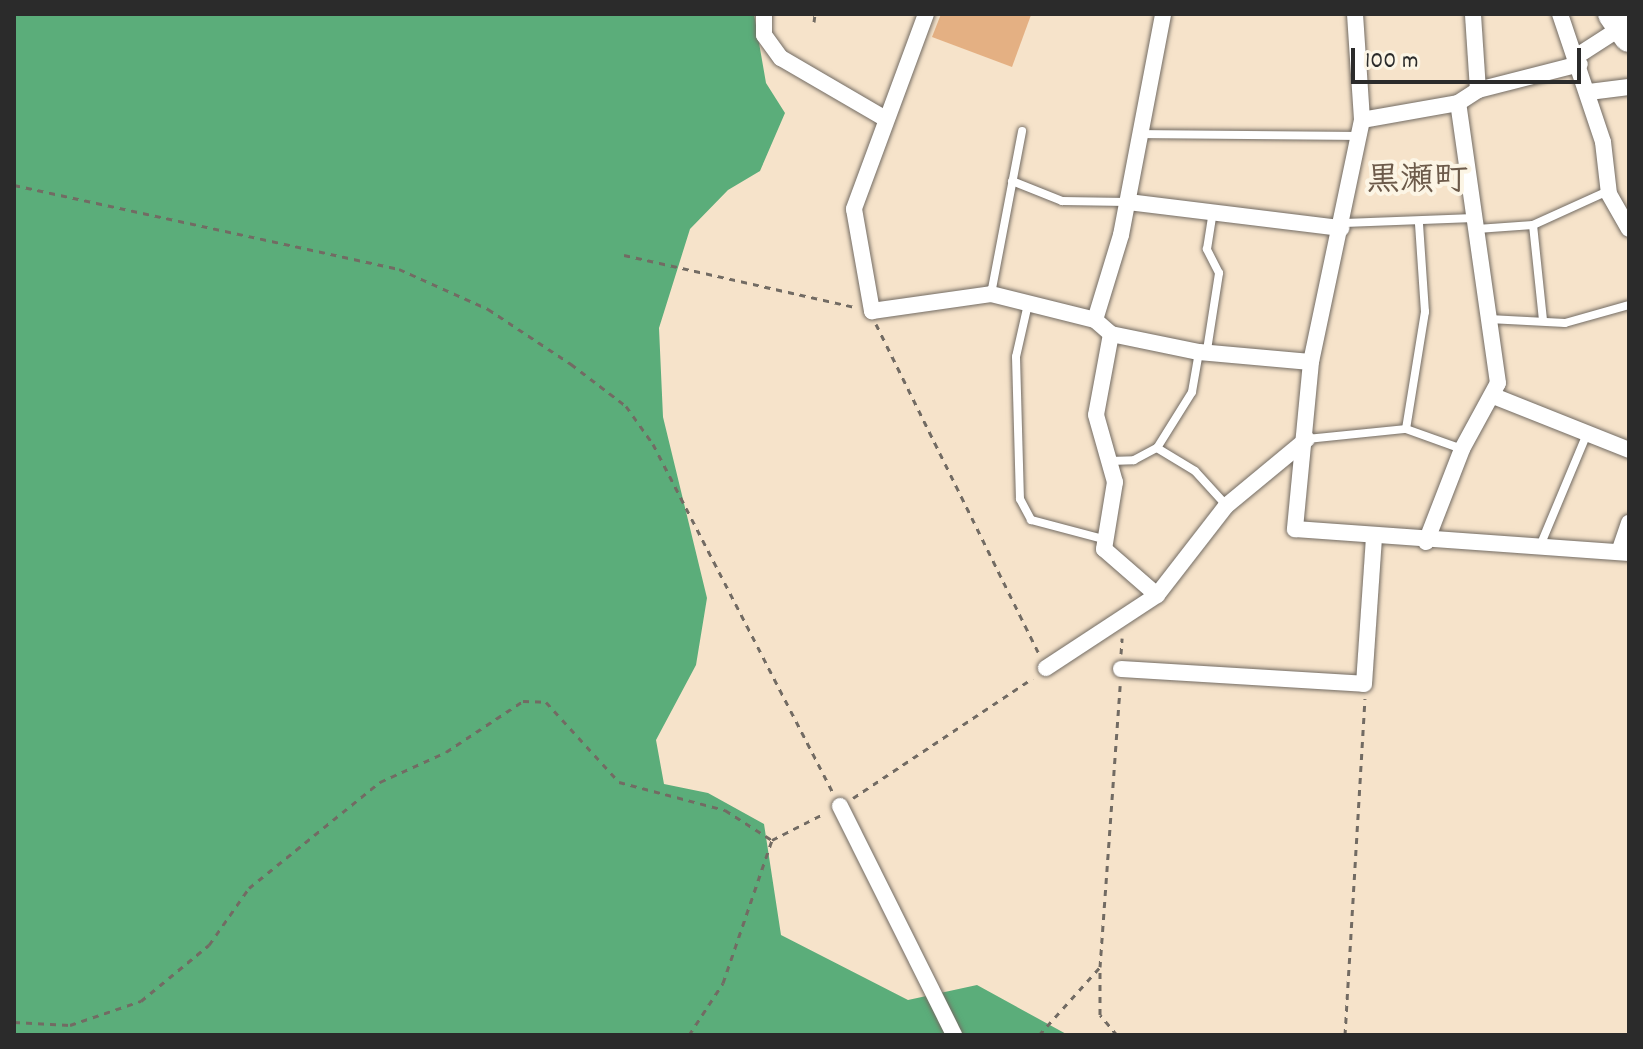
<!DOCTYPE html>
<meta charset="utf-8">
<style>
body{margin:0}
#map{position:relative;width:1643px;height:1049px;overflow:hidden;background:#f6e3ca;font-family:Dekko,"Klee One",sans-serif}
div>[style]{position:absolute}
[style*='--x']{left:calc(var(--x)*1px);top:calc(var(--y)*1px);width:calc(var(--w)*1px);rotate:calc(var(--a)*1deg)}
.forest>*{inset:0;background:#5bad7a}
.building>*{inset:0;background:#e4b083}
.path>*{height:3px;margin-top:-1.5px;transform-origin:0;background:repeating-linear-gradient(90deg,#726b63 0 6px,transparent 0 12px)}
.roads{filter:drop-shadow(0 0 2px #726b63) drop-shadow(0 0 2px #726b63)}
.lane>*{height:8px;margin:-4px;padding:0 4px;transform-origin:4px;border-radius:4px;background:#fff}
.street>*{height:16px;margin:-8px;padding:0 8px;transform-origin:8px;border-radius:8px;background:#fff}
.highway>*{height:30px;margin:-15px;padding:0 15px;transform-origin:15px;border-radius:15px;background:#fff}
span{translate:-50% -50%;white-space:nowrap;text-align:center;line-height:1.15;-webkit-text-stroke:8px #fcf5e5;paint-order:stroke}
.quarter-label{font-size:34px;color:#6c5a4a;font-weight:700}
.frame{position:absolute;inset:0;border:16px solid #2b2b2b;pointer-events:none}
.scale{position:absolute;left:1351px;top:48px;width:230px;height:36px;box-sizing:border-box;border:4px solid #2b2b2b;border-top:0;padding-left:10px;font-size:24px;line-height:28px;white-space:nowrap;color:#2b2b2b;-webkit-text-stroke:6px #fcf5e5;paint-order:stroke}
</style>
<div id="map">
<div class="forest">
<i style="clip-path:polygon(14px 14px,754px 14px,766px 83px,785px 113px,760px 171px,728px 190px,690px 229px,659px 328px,663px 417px,707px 598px,696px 665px,656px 740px,664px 784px,708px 793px,764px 824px,781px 935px,908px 1000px,977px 985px,1068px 1035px,14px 1035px)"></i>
</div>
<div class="building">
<i style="clip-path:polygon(941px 14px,1027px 14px,1031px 15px,1012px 67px,932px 37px)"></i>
</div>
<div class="path">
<i style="--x:814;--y:22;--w:8;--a:-83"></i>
<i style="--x:14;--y:185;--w:394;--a:12.3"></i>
<i style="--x:399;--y:269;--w:98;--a:24.2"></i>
<i style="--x:488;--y:309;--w:100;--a:33.5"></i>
<i style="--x:571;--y:364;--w:69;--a:37.4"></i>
<i style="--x:626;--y:406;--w:47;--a:54.6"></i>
<i style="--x:653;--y:444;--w:393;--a:62.7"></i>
<i style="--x:624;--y:255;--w:237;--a:12.7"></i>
<i style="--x:876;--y:324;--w:368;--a:63.7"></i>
<i style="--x:1121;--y:654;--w:16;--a:-86"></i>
<i style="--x:853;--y:798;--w:216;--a:-33.7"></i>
<i style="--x:14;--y:1022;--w:56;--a:3.1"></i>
<i style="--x:70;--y:1025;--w:75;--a:-18.7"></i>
<i style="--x:141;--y:1001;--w:88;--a:-39.5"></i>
<i style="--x:209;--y:945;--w:70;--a:-54.9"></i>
<i style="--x:249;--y:888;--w:169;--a:-39"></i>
<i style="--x:380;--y:782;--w:72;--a:-24.4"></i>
<i style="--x:446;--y:752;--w:92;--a:-33.5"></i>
<i style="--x:523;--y:701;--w:23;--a:2"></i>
<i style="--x:546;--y:702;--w:108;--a:47.6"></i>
<i style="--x:619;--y:782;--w:110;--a:14.8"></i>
<i style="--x:725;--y:810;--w:56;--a:32.6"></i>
<i style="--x:689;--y:1035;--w:62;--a:-56.8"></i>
<i style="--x:723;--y:983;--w:151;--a:-71.1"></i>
<i style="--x:772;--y:840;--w:59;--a:-27"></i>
<i style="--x:1039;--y:1035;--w:91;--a:-48.1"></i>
<i style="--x:1117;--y:1035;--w:26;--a:-130"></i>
<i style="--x:1100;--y:1015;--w:48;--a:-90"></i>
<i style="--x:1100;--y:967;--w:282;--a:-85.9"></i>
<i style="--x:1345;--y:1035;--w:337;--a:-86.6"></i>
</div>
<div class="roads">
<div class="lane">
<i style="--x:1137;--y:134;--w:221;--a:0.5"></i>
<i style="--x:1012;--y:181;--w:54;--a:21.8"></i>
<i style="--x:1062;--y:201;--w:65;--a:0.9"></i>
<i style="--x:1342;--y:223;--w:128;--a:-2.2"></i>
<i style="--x:1533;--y:225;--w:96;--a:84"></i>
<i style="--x:1477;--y:229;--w:56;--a:-4.1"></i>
<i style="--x:1533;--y:225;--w:85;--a:-24.4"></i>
<i style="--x:991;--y:294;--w:166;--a:-79.2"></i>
<i style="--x:1028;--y:304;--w:54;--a:102.8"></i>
<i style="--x:1016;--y:357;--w:142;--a:88.4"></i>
<i style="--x:1020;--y:499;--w:24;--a:62"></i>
<i style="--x:1031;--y:520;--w:74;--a:14.8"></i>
<i style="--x:1489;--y:319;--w:76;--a:3"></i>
<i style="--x:1565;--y:323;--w:66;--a:-15.7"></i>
<i style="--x:1207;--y:350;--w:78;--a:-81.1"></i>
<i style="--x:1219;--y:273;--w:27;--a:-117"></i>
<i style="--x:1207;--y:249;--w:38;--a:-81"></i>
<i style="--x:1406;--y:429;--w:119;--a:-80.8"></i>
<i style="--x:1425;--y:312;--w:89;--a:-93.9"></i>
<i style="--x:1307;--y:439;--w:100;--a:-5.8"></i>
<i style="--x:1406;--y:429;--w:59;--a:19.7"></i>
<i style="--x:1157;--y:448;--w:44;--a:31.2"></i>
<i style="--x:1195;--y:471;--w:46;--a:47.6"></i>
<i style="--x:1109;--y:461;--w:25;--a:-2"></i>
<i style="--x:1134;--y:460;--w:26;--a:-28"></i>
<i style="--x:1157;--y:448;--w:66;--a:-58"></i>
<i style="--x:1192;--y:392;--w:41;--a:-80.1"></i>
<i style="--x:1540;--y:546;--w:119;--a:-67.3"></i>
</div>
<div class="street">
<i style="--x:764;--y:14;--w:21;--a:90"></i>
<i style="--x:764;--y:35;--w:29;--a:54"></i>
<i style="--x:781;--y:58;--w:119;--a:30.2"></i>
<i style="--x:926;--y:14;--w:208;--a:110.3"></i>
<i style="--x:854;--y:209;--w:104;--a:80"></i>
<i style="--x:872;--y:311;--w:120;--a:-8.1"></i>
<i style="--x:991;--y:294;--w:107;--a:14"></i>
<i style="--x:1095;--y:320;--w:21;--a:41"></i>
<i style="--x:1111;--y:334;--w:90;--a:11.6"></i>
<i style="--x:1199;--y:352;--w:112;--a:5.1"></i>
<i style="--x:1355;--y:14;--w:106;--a:86.2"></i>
<i style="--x:1362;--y:120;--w:247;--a:101.9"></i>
<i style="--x:1311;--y:362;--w:168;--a:95.5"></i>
<i style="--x:1295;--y:529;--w:335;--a:4.1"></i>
<i style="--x:1560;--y:14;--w:135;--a:71.4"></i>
<i style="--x:1603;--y:142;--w:52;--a:83.4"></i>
<i style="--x:1609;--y:194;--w:40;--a:60.3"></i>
<i style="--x:1577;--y:56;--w:54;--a:-32.8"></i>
<i style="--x:1478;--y:90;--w:105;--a:-14.3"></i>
<i style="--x:1589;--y:92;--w:40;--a:-7.1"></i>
<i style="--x:1362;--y:120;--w:97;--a:-10"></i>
<i style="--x:1458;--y:103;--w:24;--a:-33"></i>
<i style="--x:1478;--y:90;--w:76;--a:-93.8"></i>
<i style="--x:1128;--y:202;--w:215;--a:7"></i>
<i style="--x:1095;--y:320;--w:89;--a:-73"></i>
<i style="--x:1121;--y:235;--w:225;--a:-79.2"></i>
<i style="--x:1111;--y:334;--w:82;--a:100.5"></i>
<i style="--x:1096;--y:415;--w:70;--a:74.2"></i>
<i style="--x:1115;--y:482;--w:68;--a:99.3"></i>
<i style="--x:1104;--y:549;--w:70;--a:41"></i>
<i style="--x:1496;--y:397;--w:143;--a:21.7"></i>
<i style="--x:1426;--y:542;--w:100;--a:-68.8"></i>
<i style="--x:1462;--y:449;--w:75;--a:-61.4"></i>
<i style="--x:1498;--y:383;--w:283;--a:-98.1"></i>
<i style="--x:1619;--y:552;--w:31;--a:-71"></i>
<i style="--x:1046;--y:668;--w:133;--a:-33.3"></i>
<i style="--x:1157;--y:595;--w:113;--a:-52.2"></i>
<i style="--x:1226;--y:506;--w:105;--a:-39.6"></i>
<i style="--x:1121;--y:669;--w:243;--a:3.5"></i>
<i style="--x:1364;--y:684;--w:145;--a:-86.1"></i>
<i style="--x:840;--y:806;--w:256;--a:63.5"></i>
</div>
<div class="highway">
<i style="--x:1613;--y:14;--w:28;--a:55"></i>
</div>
</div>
<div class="quarter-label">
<span style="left:1417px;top:183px">黒瀬町</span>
</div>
<div class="frame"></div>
<div class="scale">100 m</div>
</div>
